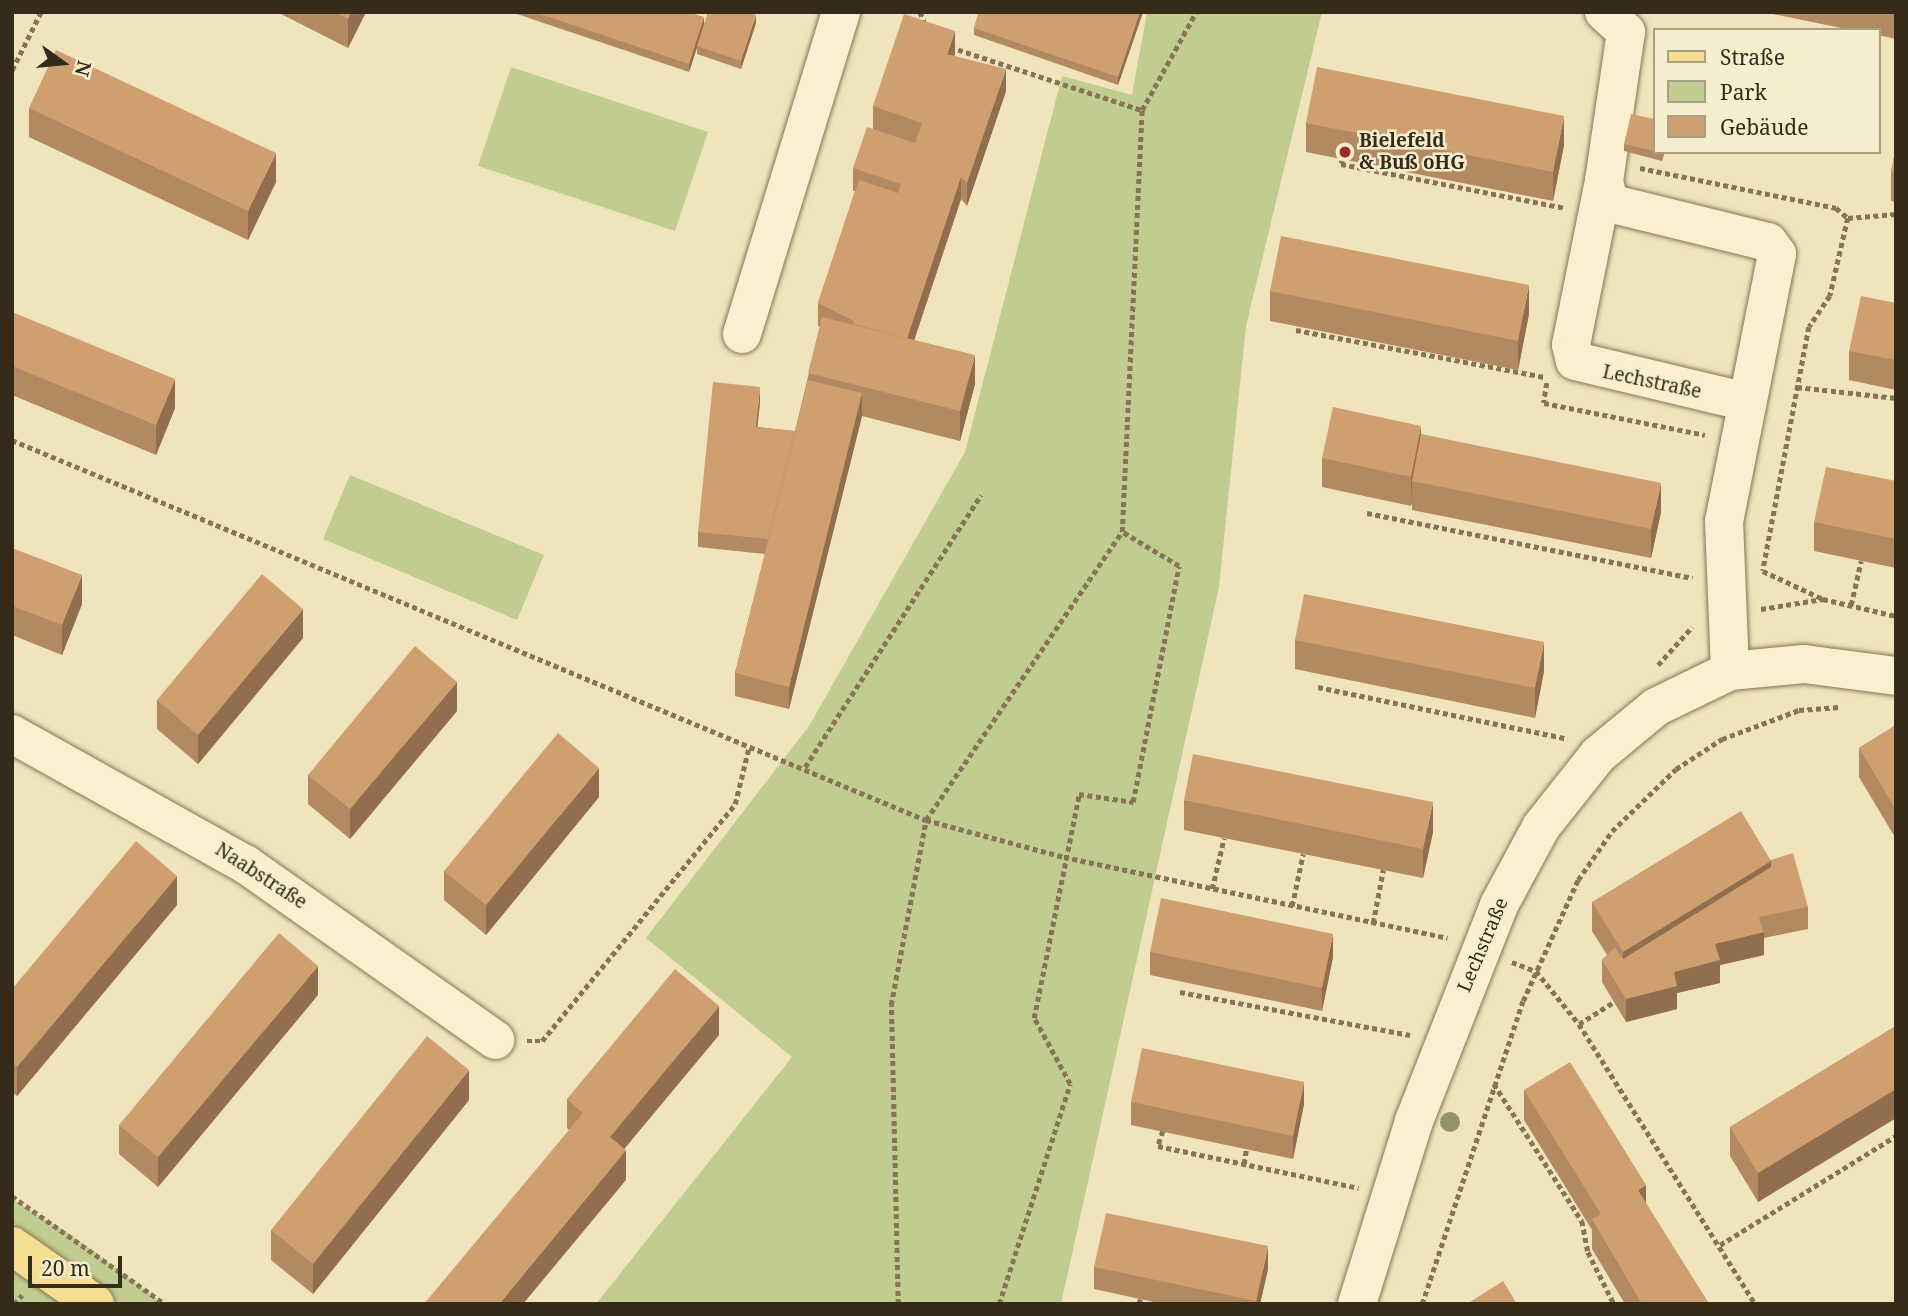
<!DOCTYPE html>
<meta charset="utf-8">
<style>
body{margin:0}
#map{position:relative;width:1908px;height:1316px;overflow:hidden;background:#efe4bc;font-family:"Noto Serif",serif}
div>[style]{position:absolute}
[style*='--x']{left:calc(var(--x)*1px);top:calc(var(--y)*1px);width:calc(var(--w)*1px);rotate:calc(var(--a)*1deg)}
.green>*{inset:0;background:#c1cd90}
.path>*{height:4.5px;margin-top:-2.25px;transform-origin:0;background:repeating-linear-gradient(90deg,#877355 0 5px,transparent 0 8.5px)}
.roads{filter:drop-shadow(0 0 2px #877355) drop-shadow(0 0 2px #877355)}
.minor>*{height:38px;margin:-19px;padding:0 19px;transform-origin:19px;border-radius:19px;background:#faf0cf}
.major>*{height:38px;margin:-19px;padding:0 19px;transform-origin:19px;border-radius:19px;background:#f5dd91}
.trees>*{width:20px;height:20px;margin:-10px;border-radius:50%;background:#909466}
.wall>*{inset:0;background:#b28960}
.shaded-wall>*{inset:0;background:#916f4e}
.building>*{inset:0;background:#cf9f70}
.dots>*{width:19px;height:19px;translate:-50% -50%;box-sizing:border-box;border:4px solid #f6edcc;border-radius:50%}
span{translate:-50% -50%;white-space:nowrap;text-align:center;line-height:1.15;-webkit-text-stroke:5px #f6edcc;paint-order:stroke}
.poi-label{font-size:19px;color:#362a1b;font-weight:700}
.left{translate:0 -50%;text-align:left}
.street-label{font-size:19px;color:#362a1b}
.frame{position:absolute;inset:0;border:14px solid #362a1b;pointer-events:none}
.legend{position:absolute;left:1653px;top:28px;width:228px;height:126px;box-sizing:border-box;background:#f6edcc;border:2px solid #a99f85;margin:0;padding:9px 12px;list-style:none;font-size:21px;color:#362a1b}
.legend li{display:flex;align-items:center;gap:14px;height:35px}
.legend b{width:35px;border:2px solid #a99f85}
.north{position:absolute;left:28px;top:28px;width:70px;height:70px;-webkit-text-stroke:5px #f6edcc;paint-order:stroke;rotate:105deg;font-size:19px;font-weight:700;line-height:28px;text-align:center;color:#362a1b}
.north::after{content:'';display:block;margin:auto;width:24px;height:32px;background:#362a1b;clip-path:polygon(50% 0,100% 100%,50% 72%,0 100%)}
.scale{position:absolute;left:28px;top:1256px;width:94px;height:32px;box-sizing:border-box;border:4px solid #362a1b;border-top:0;padding-left:9px;font-size:21px;line-height:24px;white-space:nowrap;color:#362a1b;-webkit-text-stroke:5px #f6edcc;paint-order:stroke}
</style>
<div id="map">
<div class="green">
<i style="clip-path:polygon(1147px 12px,1322px 12px,1246px 326px,1219px 587px,1061px 1304px,596px 1304px,792px 1057px,646px 938px,809px 726px,965px 452px,1062px 76px,1132px 95px)"></i>
<i style="clip-path:polygon(511px 67px,708px 132px,675px 231px,478px 166px)"></i>
<i style="clip-path:polygon(350px 475px,544px 555px,517px 620px,323px 539px)"></i>
<i style="clip-path:polygon(12px 1199px,71px 1235px,164px 1304px,12px 1304px)"></i>
</div>
<div class="path">
<i style="--x:920;--y:12;--w:13;--a:67"></i>
<i style="--x:950;--y:47;--w:202;--a:18.2"></i>
<i style="--x:12;--y:70;--w:65;--a:-63.4"></i>
<i style="--x:1343;--y:160;--w:4;--a:117"></i>
<i style="--x:1341;--y:164;--w:228;--a:11.1"></i>
<i style="--x:1640;--y:168;--w:200;--a:11.5"></i>
<i style="--x:1836;--y:208;--w:16;--a:40"></i>
<i style="--x:1848;--y:218;--w:80;--a:103"></i>
<i style="--x:1830;--y:296;--w:37;--a:124"></i>
<i style="--x:1809;--y:327;--w:248;--a:100.7"></i>
<i style="--x:1763;--y:571;--w:64;--a:25"></i>
<i style="--x:1848;--y:218;--w:48;--a:-4.8"></i>
<i style="--x:1296;--y:330;--w:253;--a:10.7"></i>
<i style="--x:1547;--y:383;--w:20;--a:99"></i>
<i style="--x:1544;--y:403;--w:164;--a:11.2"></i>
<i style="--x:1797;--y:387;--w:100;--a:6.3"></i>
<i style="--x:12;--y:440;--w:990;--a:22.58"></i>
<i style="--x:926;--y:820;--w:143;--a:15"></i>
<i style="--x:1064;--y:857;--w:392;--a:11.9"></i>
<i style="--x:1367;--y:513;--w:332;--a:11.3"></i>
<i style="--x:1851;--y:605;--w:45;--a:-77.2"></i>
<i style="--x:1761;--y:609;--w:63;--a:-9.2"></i>
<i style="--x:1823;--y:599;--w:75;--a:13.1"></i>
<i style="--x:1658;--y:665;--w:51;--a:-48.2"></i>
<i style="--x:1318;--y:687;--w:255;--a:11.7"></i>
<i style="--x:805;--y:767;--w:324;--a:-57.1"></i>
<i style="--x:1212;--y:889;--w:52;--a:-76.8"></i>
<i style="--x:1292;--y:906;--w:53;--a:-78.1"></i>
<i style="--x:1373;--y:923;--w:54;--a:-79.3"></i>
<i style="--x:1512;--y:962;--w:26;--a:21"></i>
<i style="--x:1536;--y:971;--w:68;--a:50.9"></i>
<i style="--x:1579;--y:1024;--w:331;--a:57.8"></i>
<i style="--x:1180;--y:992;--w:234;--a:10.6"></i>
<i style="--x:1579;--y:1024;--w:45;--a:-32.3"></i>
<i style="--x:527;--y:1041;--w:15;--a:0"></i>
<i style="--x:542;--y:1041;--w:306;--a:-50.8"></i>
<i style="--x:735;--y:804;--w:59;--a:-76.2"></i>
<i style="--x:1494;--y:1084;--w:163;--a:57.3"></i>
<i style="--x:1582;--y:1221;--w:32;--a:79"></i>
<i style="--x:1588;--y:1252;--w:58;--a:63.4"></i>
<i style="--x:1163;--y:1131;--w:16;--a:108"></i>
<i style="--x:1158;--y:1146;--w:205;--a:11.8"></i>
<i style="--x:1244;--y:1164;--w:15;--a:-82"></i>
<i style="--x:12;--y:1196;--w:187;--a:35.2"></i>
<i style="--x:1720;--y:1245;--w:207;--a:-31.8"></i>
<i style="--x:14;--y:1304;--w:12;--a:-48"></i>
<i style="--x:898;--y:1304;--w:299;--a:-91.3"></i>
<i style="--x:891;--y:1005;--w:188;--a:-79.3"></i>
<i style="--x:926;--y:820;--w:348;--a:-55.8"></i>
<i style="--x:1122;--y:532;--w:422;--a:-87.3"></i>
<i style="--x:1142;--y:110;--w:112;--a:-61.1"></i>
<i style="--x:999;--y:1304;--w:231;--a:-72.1"></i>
<i style="--x:1070;--y:1084;--w:75;--a:-118.6"></i>
<i style="--x:1034;--y:1018;--w:228;--a:-78.6"></i>
<i style="--x:1079;--y:794;--w:55;--a:8.4"></i>
<i style="--x:1133;--y:802;--w:240;--a:-79"></i>
<i style="--x:1179;--y:566;--w:66;--a:-149.2"></i>
<i style="--x:1139;--y:1304;--w:5;--a:-79"></i>
<i style="--x:1422;--y:1304;--w:319;--a:-71.6"></i>
<i style="--x:1523;--y:1001;--w:133;--a:-65.6"></i>
<i style="--x:1578;--y:880;--w:60;--a:-55.2"></i>
<i style="--x:1612;--y:831;--w:89;--a:-44.1"></i>
<i style="--x:1676;--y:769;--w:55;--a:-33.1"></i>
<i style="--x:1722;--y:739;--w:82;--a:-20.6"></i>
<i style="--x:1799;--y:710;--w:41;--a:-4.2"></i>
</div>
<div class="roads">
<div class="minor">
<i style="--x:1604;--y:12;--w:30;--a:42"></i>
<i style="--x:1626;--y:32;--w:151;--a:98.4"></i>
<i style="--x:1604;--y:181;--w:23;--a:77"></i>
<i style="--x:1609;--y:203;--w:164;--a:13.8"></i>
<i style="--x:1768;--y:242;--w:15;--a:53"></i>
<i style="--x:1777;--y:254;--w:272;--a:101.2"></i>
<i style="--x:1724;--y:521;--w:150;--a:87.7"></i>
<i style="--x:1604;--y:181;--w:167;--a:101.4"></i>
<i style="--x:1571;--y:345;--w:16;--a:76"></i>
<i style="--x:1575;--y:361;--w:177;--a:13.4"></i>
<i style="--x:742;--y:334;--w:337;--a:-72.9"></i>
<i style="--x:12;--y:734;--w:267;--a:29.2"></i>
<i style="--x:245;--y:864;--w:306;--a:35.1"></i>
<i style="--x:1357;--y:1304;--w:192;--a:-72.7"></i>
<i style="--x:1414;--y:1121;--w:232;--a:-68.5"></i>
<i style="--x:1499;--y:905;--w:89;--a:-61.7"></i>
<i style="--x:1541;--y:827;--w:92;--a:-51.6"></i>
<i style="--x:1598;--y:755;--w:75;--a:-39.6"></i>
<i style="--x:1656;--y:707;--w:82;--a:-25.9"></i>
<i style="--x:1730;--y:671;--w:74;--a:-5.4"></i>
<i style="--x:1804;--y:664;--w:93;--a:7.4"></i>
</div>
<div class="major">
<i style="--x:12;--y:1246;--w:101;--a:34.9"></i>
</div>
</div>
<div class="trees">
<i style="left:1450px;top:1122px"></i>
</div>
<div class="wall">
<i style="clip-path:polygon(277px 12px,366px 12px,348px 48px)"></i>
<i style="clip-path:polygon(511px 12px,689px 12px,704px 23px,756px 23px,741px 69px,697px 54px,697px 48px,689px 72px)"></i>
<i style="clip-path:polygon(979px 12px,1143px 12px,1118px 85px,974px 35px,974px 28px)"></i>
<i style="clip-path:polygon(1763px 12px,1896px 12px,1896px 39px,1878px 35px,1878px 30px,1851px 30px)"></i>
<i style="clip-path:polygon(955px 54px,954px 56px,1006px 91px,967px 206px,961px 199px,914px 340px,975px 384px,960px 441px,862px 416px,789px 709px,735px 696px,735px 673px,765px 554px,698px 547px,698px 532px,760px 402px,757px 427px,795px 431px,820px 327px,818px 326px,818px 303px,855px 191px,853px 191px,853px 168px,873px 129px,873px 106px)"></i>
<i style="clip-path:polygon(29px 108px,276px 182px,248px 240px,29px 137px)"></i>
<i style="clip-path:polygon(1654px 119px,1654px 152px,1665px 152px,1662px 161px,1624px 151px,1624px 144px)"></i>
<i style="clip-path:polygon(1306px 123px,1564px 145px,1553px 201px,1306px 152px)"></i>
<i style="clip-path:polygon(1896px 147px,1896px 202px,1891px 201px,1891px 172px)"></i>
<i style="clip-path:polygon(1270px 291px,1529px 314px,1518px 370px,1270px 321px)"></i>
<i style="clip-path:polygon(1896px 303px,1896px 390px,1849px 380px,1849px 351px)"></i>
<i style="clip-path:polygon(12px 312px,175px 408px,156px 455px,12px 395px)"></i>
<i style="clip-path:polygon(1421px 434px,1661px 512px,1651px 558px,1412px 510px,1412px 503px,1411px 506px,1322px 487px,1322px 458px)"></i>
<i style="clip-path:polygon(1896px 481px,1896px 568px,1814px 551px,1814px 522px)"></i>
<i style="clip-path:polygon(12px 548px,82px 604px,62px 655px,12px 635px)"></i>
<i style="clip-path:polygon(303px 638px,198px 764px,157px 729px,157px 700px)"></i>
<i style="clip-path:polygon(1295px 640px,1544px 671px,1535px 718px,1295px 669px)"></i>
<i style="clip-path:polygon(457px 711px,350px 839px,308px 804px,308px 775px)"></i>
<i style="clip-path:polygon(1896px 725px,1896px 839px,1859px 777px,1859px 748px)"></i>
<i style="clip-path:polygon(599px 797px,486px 935px,444px 900px,444px 871px)"></i>
<i style="clip-path:polygon(1184px 800px,1433px 832px,1423px 878px,1184px 830px)"></i>
<i style="clip-path:polygon(1771px 860px,1808px 907px,1808px 929px,1764px 938px,1764px 955px,1720px 965px,1720px 983px,1677px 993px,1677px 1009px,1626px 1022px,1602px 982px,1602px 960px,1607px 955px,1592px 931px,1592px 902px)"></i>
<i style="clip-path:polygon(177px 905px,17px 1096px,12px 1092px,12px 989px)"></i>
<i style="clip-path:polygon(1150px 952px,1333px 957px,1322px 1011px,1150px 975px)"></i>
<i style="clip-path:polygon(318px 995px,158px 1187px,119px 1154px,119px 1125px)"></i>
<i style="clip-path:polygon(1896px 1026px,1896px 1118px,1758px 1202px,1730px 1156px,1730px 1127px)"></i>
<i style="clip-path:polygon(719px 1035px,624px 1149px,626px 1180px,567px 1128px,567px 1099px)"></i>
<i style="clip-path:polygon(1524px 1090px,1646px 1204px,1709px 1304px,1625px 1304px,1592px 1249px,1592px 1230px,1524px 1120px)"></i>
<i style="clip-path:polygon(469px 1100px,313px 1294px,271px 1260px,271px 1230px)"></i>
<i style="clip-path:polygon(1131px 1102px,1304px 1104px,1293px 1159px,1131px 1125px)"></i>
<i style="clip-path:polygon(1094px 1267px,1268px 1269px,1260px 1304px,1163px 1304px,1094px 1289px)"></i>
</div>
<div class="shaded-wall">
<i style="clip-path:polygon(351px 12px,366px 12px,348px 48px,348px 19px)"></i>
<i style="clip-path:polygon(1140px 12px,1143px 12px,1118px 85px,1118px 77px)"></i>
<i style="clip-path:polygon(756px 15px,756px 23px,741px 69px,741px 61px)"></i>
<i style="clip-path:polygon(704px 17px,704px 25px,689px 72px,689px 64px)"></i>
<i style="clip-path:polygon(955px 31px,955px 54px,947px 77px,947px 54px)"></i>
<i style="clip-path:polygon(1006px 69px,1006px 91px,967px 206px,967px 183px)"></i>
<i style="clip-path:polygon(1564px 116px,1564px 145px,1553px 201px,1553px 172px)"></i>
<i style="clip-path:polygon(276px 153px,276px 182px,248px 240px,248px 211px)"></i>
<i style="clip-path:polygon(961px 177px,961px 199px,906px 365px,906px 342px)"></i>
<i style="clip-path:polygon(1529px 285px,1529px 314px,1518px 370px,1518px 341px)"></i>
<i style="clip-path:polygon(975px 355px,975px 384px,960px 441px,960px 411px)"></i>
<i style="clip-path:polygon(175px 379px,175px 408px,156px 455px,156px 425px)"></i>
<i style="clip-path:polygon(760px 387px,760px 402px,756px 442px,756px 427px)"></i>
<i style="clip-path:polygon(862px 393px,862px 416px,789px 709px,789px 687px)"></i>
<i style="clip-path:polygon(1421px 426px,1421px 455px,1412px 481px,1411px 506px,1411px 477px)"></i>
<i style="clip-path:polygon(1661px 483px,1661px 512px,1651px 558px,1651px 529px)"></i>
<i style="clip-path:polygon(82px 575px,82px 604px,62px 655px,62px 625px)"></i>
<i style="clip-path:polygon(303px 609px,303px 638px,198px 764px,198px 735px)"></i>
<i style="clip-path:polygon(1544px 642px,1544px 671px,1535px 718px,1535px 688px)"></i>
<i style="clip-path:polygon(457px 682px,457px 711px,350px 839px,350px 809px)"></i>
<i style="clip-path:polygon(599px 768px,599px 797px,486px 935px,486px 905px)"></i>
<i style="clip-path:polygon(1433px 802px,1433px 832px,1423px 878px,1423px 849px)"></i>
<i style="clip-path:polygon(1771px 861px,1771px 890px,1623px 981px,1623px 952px)"></i>
<i style="clip-path:polygon(177px 876px,177px 905px,17px 1096px,17px 1067px)"></i>
<i style="clip-path:polygon(1764px 932px,1764px 955px,1720px 965px,1720px 983px,1677px 993px,1677px 1009px,1626px 1022px,1626px 999px,1674px 972px,1715px 944px)"></i>
<i style="clip-path:polygon(1333px 934px,1333px 957px,1322px 1011px,1322px 988px)"></i>
<i style="clip-path:polygon(318px 966px,318px 995px,158px 1187px,158px 1157px)"></i>
<i style="clip-path:polygon(719px 1006px,719px 1035px,610px 1166px,610px 1137px)"></i>
<i style="clip-path:polygon(469px 1070px,469px 1100px,313px 1294px,313px 1264px)"></i>
<i style="clip-path:polygon(1304px 1082px,1304px 1104px,1293px 1159px,1293px 1136px)"></i>
<i style="clip-path:polygon(1896px 1089px,1896px 1118px,1758px 1202px,1758px 1173px)"></i>
<i style="clip-path:polygon(626px 1150px,626px 1180px,523px 1304px,499px 1304px)"></i>
<i style="clip-path:polygon(1646px 1185px,1646px 1214px,1638px 1190px)"></i>
<i style="clip-path:polygon(1268px 1246px,1268px 1269px,1260px 1304px,1256px 1304px)"></i>
</div>
<div class="building">
<i style="clip-path:polygon(335px 12px,351px 12px,348px 19px)"></i>
<i style="clip-path:polygon(534px 12px,689px 12px,704px 17px,689px 64px)"></i>
<i style="clip-path:polygon(708px 12px,748px 12px,756px 15px,741px 61px,697px 46px)"></i>
<i style="clip-path:polygon(979px 12px,1140px 12px,1118px 77px,974px 28px)"></i>
<i style="clip-path:polygon(904px 14px,955px 31px,947px 54px,1006px 69px,967px 183px,961px 177px,907px 338px,853px 324px,854px 321px,818px 303px,859px 180px,898px 193px,901px 184px,853px 168px,867px 127px,915px 143px,922px 123px,873px 106px)"></i>
<i style="clip-path:polygon(56px 50px,276px 153px,248px 211px,29px 108px)"></i>
<i style="clip-path:polygon(1317px 67px,1564px 116px,1553px 172px,1306px 123px)"></i>
<i style="clip-path:polygon(1631px 114px,1654px 119px,1654px 151px,1624px 144px)"></i>
<i style="clip-path:polygon(1896px 147px,1896px 173px,1891px 172px)"></i>
<i style="clip-path:polygon(1281px 236px,1529px 285px,1518px 341px,1270px 291px)"></i>
<i style="clip-path:polygon(1861px 296px,1896px 303px,1896px 360px,1849px 351px)"></i>
<i style="clip-path:polygon(12px 312px,175px 379px,156px 425px,12px 366px)"></i>
<i style="clip-path:polygon(822px 317px,975px 355px,960px 411px,808px 373px)"></i>
<i style="clip-path:polygon(808px 380px,862px 393px,789px 687px,735px 673px)"></i>
<i style="clip-path:polygon(713px 382px,760px 387px,756px 427px,795px 431px,768px 539px,698px 532px)"></i>
<i style="clip-path:polygon(1333px 407px,1421px 426px,1411px 477px,1322px 458px)"></i>
<i style="clip-path:polygon(1421px 434px,1661px 483px,1651px 529px,1412px 481px)"></i>
<i style="clip-path:polygon(1826px 467px,1896px 481px,1896px 539px,1814px 522px)"></i>
<i style="clip-path:polygon(12px 548px,82px 575px,62px 625px,12px 606px)"></i>
<i style="clip-path:polygon(262px 574px,303px 609px,198px 735px,157px 700px)"></i>
<i style="clip-path:polygon(1304px 594px,1544px 642px,1535px 688px,1295px 640px)"></i>
<i style="clip-path:polygon(415px 646px,457px 682px,350px 809px,308px 775px)"></i>
<i style="clip-path:polygon(1896px 725px,1896px 810px,1859px 748px)"></i>
<i style="clip-path:polygon(558px 733px,599px 768px,486px 905px,444px 871px)"></i>
<i style="clip-path:polygon(1193px 754px,1433px 802px,1423px 849px,1184px 800px)"></i>
<i style="clip-path:polygon(1741px 811px,1771px 861px,1623px 952px,1592px 902px)"></i>
<i style="clip-path:polygon(136px 841px,177px 876px,17px 1067px,12px 1062px,12px 989px)"></i>
<i style="clip-path:polygon(1793px 853px,1808px 907px,1759px 917px,1764px 932px,1715px 944px,1720px 960px,1674px 972px,1677px 986px,1626px 999px,1602px 960px,1615px 947px,1623px 959px,1771px 867px,1771px 860px)"></i>
<i style="clip-path:polygon(1161px 898px,1333px 934px,1322px 988px,1150px 952px)"></i>
<i style="clip-path:polygon(279px 933px,318px 966px,158px 1157px,119px 1125px)"></i>
<i style="clip-path:polygon(675px 969px,719px 1006px,610px 1137px,626px 1150px,499px 1304px,424px 1304px,583px 1113px,567px 1099px)"></i>
<i style="clip-path:polygon(1896px 1026px,1896px 1089px,1758px 1173px,1730px 1127px)"></i>
<i style="clip-path:polygon(427px 1036px,469px 1070px,313px 1264px,271px 1230px)"></i>
<i style="clip-path:polygon(1142px 1048px,1304px 1082px,1293px 1136px,1131px 1102px)"></i>
<i style="clip-path:polygon(1570px 1062px,1646px 1185px,1638px 1190px,1709px 1304px,1642px 1304px,1592px 1219px,1601px 1214px,1524px 1090px)"></i>
<i style="clip-path:polygon(1106px 1213px,1268px 1246px,1256px 1301px,1094px 1267px)"></i>
<i style="clip-path:polygon(1503px 1281px,1517px 1304px,1467px 1304px)"></i>
</div>
<div class="dots">
<i style="left:1345px;top:152px;background:#982b23"></i>
</div>
<div class="poi-label">
<span class="left" style="left:1359px;top:152px">Bielefeld<br>&amp; Buß oHG</span>
</div>
<div class="street-label">
<span style="left:1652px;top:382px;rotate:12deg">Lechstraße</span>
<span style="left:261px;top:876px;rotate:33deg">Naabstraße</span>
<span style="left:1483px;top:945px;rotate:-67deg">Lechstraße</span>
</div>
<div class="frame"></div>
<ul class="legend">
<li><b style="height:9px;background:#f5dd91"></b>Straße</li>
<li><b style="height:19px;background:#c1cd90"></b>Park</li>
<li><b style="height:19px;background:#cf9f70"></b>Gebäude</li>
</ul>
<div class="north">N</div>
<div class="scale">20 m</div>
</div>
